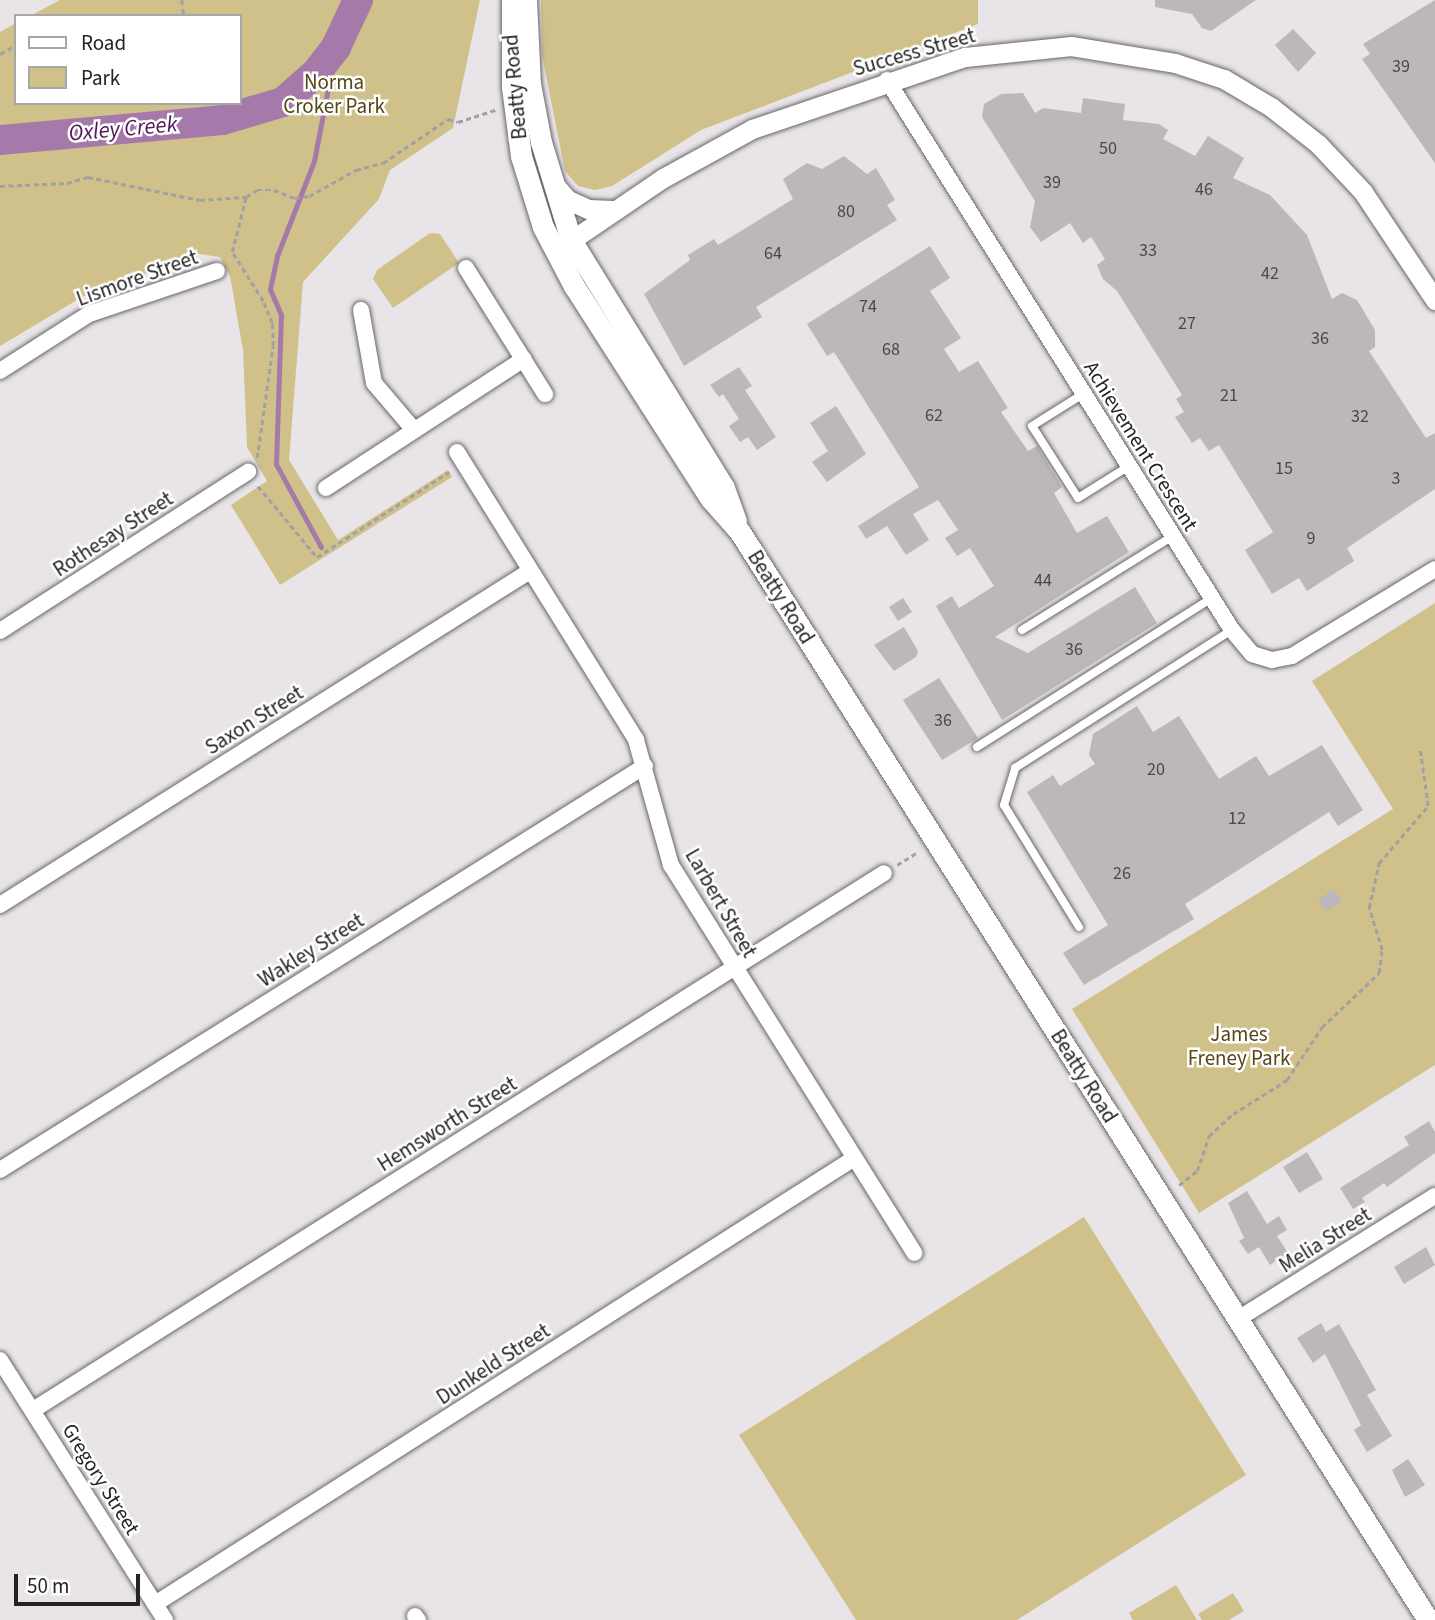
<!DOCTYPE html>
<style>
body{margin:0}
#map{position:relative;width:1435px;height:1620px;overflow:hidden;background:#e8e4e8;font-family:"Source Sans 3",sans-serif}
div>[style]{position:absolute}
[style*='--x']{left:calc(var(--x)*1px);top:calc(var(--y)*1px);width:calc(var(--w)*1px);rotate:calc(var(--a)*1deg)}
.green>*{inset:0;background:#d0c18b}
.stream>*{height:5px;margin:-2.5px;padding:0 2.5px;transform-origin:2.5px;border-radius:2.5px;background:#a579a9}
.river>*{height:30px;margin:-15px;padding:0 15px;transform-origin:15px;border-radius:15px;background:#a579a9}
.building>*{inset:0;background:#bbb7bb}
.path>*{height:2.5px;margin-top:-1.25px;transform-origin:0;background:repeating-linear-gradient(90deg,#a3a0a3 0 5px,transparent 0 8.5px)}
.roads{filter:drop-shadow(0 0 2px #69666a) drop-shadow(0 0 2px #69666a)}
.service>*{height:8px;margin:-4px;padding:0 4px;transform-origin:4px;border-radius:4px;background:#fff}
.minor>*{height:16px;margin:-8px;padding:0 8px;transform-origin:8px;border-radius:8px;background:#fff}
.tertiary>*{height:19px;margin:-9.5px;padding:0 9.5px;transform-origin:9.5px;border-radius:9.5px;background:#fff}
.secondary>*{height:21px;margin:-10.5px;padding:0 10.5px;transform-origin:10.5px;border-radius:10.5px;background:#fff}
span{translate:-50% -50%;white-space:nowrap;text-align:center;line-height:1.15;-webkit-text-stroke:5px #fff;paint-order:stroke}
.number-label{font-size:18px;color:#4a484a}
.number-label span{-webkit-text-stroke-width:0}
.street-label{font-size:21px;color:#242324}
.park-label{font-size:21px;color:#554816}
.water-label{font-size:23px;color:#501a56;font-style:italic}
.legend{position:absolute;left:14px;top:14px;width:228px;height:91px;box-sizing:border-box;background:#fff;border:2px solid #a7a7a7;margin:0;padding:9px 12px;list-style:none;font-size:21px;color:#242324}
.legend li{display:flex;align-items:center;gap:14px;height:35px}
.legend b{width:35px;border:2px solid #a7a7a7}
.scale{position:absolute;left:14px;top:1574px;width:126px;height:32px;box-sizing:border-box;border:4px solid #242324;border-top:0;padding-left:9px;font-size:21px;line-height:24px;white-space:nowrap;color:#242324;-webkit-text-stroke:5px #fff;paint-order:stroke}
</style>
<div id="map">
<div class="green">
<i style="clip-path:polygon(60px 0,480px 0,453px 128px,390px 170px,379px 199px,303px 282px,289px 460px,338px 540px,448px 470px,452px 477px,280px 585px,231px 505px,267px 481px,247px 447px,243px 350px,230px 276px,220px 257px,199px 254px,82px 297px,0 346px,0 32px,16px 23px,16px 103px,240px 103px,240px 16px,30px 16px)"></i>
<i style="clip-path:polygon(541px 0,978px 0,978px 24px,701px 130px,612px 186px,595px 190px,578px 186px,565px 171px,542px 55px)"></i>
<i style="clip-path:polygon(430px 233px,440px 234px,459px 263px,393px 308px,373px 279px,377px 270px)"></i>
<i style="clip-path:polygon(1435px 603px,1435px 1065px,1199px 1213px,1072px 1009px,1393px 809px,1312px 681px)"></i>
<i style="clip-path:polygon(1084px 1217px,1246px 1475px,1017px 1620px,856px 1620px,739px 1435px)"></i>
<i style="clip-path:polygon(1176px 1585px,1197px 1620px,1133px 1620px,1129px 1613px)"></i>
<i style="clip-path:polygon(1233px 1593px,1244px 1611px,1229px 1620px,1202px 1620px,1198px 1614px)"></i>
</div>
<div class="stream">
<i style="--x:321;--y:547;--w:94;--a:-118.5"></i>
<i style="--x:276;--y:464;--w:149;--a:-88.1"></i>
<i style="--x:281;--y:315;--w:28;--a:-113"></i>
<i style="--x:270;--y:289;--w:34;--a:-78"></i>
<i style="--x:277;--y:256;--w:102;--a:-68.7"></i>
<i style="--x:314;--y:161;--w:116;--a:-79.1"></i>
</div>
<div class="river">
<i style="--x:0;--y:140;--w:223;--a:-5.1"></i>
<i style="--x:222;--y:120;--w:64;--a:-16.4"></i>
<i style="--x:283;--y:102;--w:44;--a:-41.3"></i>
<i style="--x:316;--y:73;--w:33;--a:-52"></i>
<i style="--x:336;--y:47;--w:52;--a:-64.9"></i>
</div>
<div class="building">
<i style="clip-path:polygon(1155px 0,1256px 0,1211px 31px,1202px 28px,1192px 14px,1155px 7px)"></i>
<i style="clip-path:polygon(1435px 0,1435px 163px,1362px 59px,1370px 54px,1363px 44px)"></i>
<i style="clip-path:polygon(1293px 29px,1316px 53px,1298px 72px,1275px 45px)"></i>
<i style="clip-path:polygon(1023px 93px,1035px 113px,1043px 108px,1081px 113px,1083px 98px,1125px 104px,1123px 120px,1159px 124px,1168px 130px,1163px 139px,1195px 156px,1208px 136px,1244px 158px,1233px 178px,1270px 195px,1307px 235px,1332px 299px,1342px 293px,1357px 300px,1375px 330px,1375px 347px,1369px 351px,1426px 438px,1435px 433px,1435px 489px,1347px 548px,1354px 561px,1307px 591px,1299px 578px,1272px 594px,1245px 550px,1273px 532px,1219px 445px,1209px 451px,1200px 438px,1192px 443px,1175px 417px,1184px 412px,1176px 399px,1182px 395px,1117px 291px,1103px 279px,1097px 265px,1105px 259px,1091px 237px,1083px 243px,1070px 223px,1041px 242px,1030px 227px,1035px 201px,982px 117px,984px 104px,1001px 94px)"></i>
<i style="clip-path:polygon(844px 156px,867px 174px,876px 168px,895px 200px,887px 205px,897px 220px,756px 307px,762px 317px,684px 366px,644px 294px,690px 260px,688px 255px,714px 239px,718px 245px,793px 199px,783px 179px,807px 163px,822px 169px)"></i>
<i style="clip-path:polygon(930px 246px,950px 278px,930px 291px,961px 338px,944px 349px,959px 372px,978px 361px,1008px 408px,1001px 412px,1028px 451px,1037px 446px,1062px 487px,1054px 493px,1077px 533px,1107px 516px,1129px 552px,995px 637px,1028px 653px,1135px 587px,1157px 623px,1002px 720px,936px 606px,952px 596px,959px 608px,994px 586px,970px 548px,957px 556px,945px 538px,958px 530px,938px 500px,913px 514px,929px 540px,906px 555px,887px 526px,866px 539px,858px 526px,919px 487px,834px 352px,827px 356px,807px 324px)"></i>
<i style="clip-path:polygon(739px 367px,752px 386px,745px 390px,776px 437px,757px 450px,748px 437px,740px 442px,729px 426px,739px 419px,723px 394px,719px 397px,710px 385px)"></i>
<i style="clip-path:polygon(836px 406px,866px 454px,827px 482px,812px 462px,828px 451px,810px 423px)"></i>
<i style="clip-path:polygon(903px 598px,912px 612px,898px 621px,889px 607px)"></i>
<i style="clip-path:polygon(904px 627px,918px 651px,916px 657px,894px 671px,874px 645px)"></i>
<i style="clip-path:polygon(939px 678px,978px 738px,942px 760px,903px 700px)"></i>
<i style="clip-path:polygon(1137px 706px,1153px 732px,1179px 716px,1219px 779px,1256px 756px,1269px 776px,1322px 745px,1363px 810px,1338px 826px,1329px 812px,1185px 904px,1194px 919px,1084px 985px,1063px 953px,1108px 925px,1027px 792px,1053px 775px,1060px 786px,1095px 764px,1089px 755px,1093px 734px)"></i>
<i style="clip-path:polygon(1334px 889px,1342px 902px,1326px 911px,1318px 900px)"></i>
<i style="clip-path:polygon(1429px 1121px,1435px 1132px,1435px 1153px,1387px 1187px,1384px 1183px,1362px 1198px,1365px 1202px,1353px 1209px,1340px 1188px,1409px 1145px,1404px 1137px)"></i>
<i style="clip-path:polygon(1307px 1152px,1323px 1179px,1299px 1193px,1283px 1167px)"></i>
<i style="clip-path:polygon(1247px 1191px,1267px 1224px,1279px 1216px,1287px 1230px,1277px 1236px,1288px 1253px,1270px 1265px,1259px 1247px,1248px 1254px,1239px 1241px,1244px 1238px,1228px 1203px)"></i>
<i style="clip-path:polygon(1426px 1247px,1435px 1265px,1404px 1284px,1394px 1267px)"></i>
<i style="clip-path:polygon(1321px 1323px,1326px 1332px,1339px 1324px,1376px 1390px,1367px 1395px,1392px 1436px,1367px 1452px,1354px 1430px,1361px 1425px,1325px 1354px,1313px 1363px,1297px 1338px)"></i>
<i style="clip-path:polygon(1408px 1459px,1425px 1485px,1405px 1497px,1392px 1470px)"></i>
</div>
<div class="path">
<i style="--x:182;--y:0;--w:16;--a:83"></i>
<i style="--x:0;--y:54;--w:18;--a:-29"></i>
<i style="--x:0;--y:186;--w:67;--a:-2.6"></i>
<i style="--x:67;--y:183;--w:22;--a:-16"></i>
<i style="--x:88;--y:177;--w:114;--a:11.6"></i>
<i style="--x:200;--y:200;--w:46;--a:-3.7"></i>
<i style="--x:257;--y:458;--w:113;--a:-81.9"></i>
<i style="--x:273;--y:346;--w:23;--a:-92"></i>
<i style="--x:272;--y:323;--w:24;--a:-112"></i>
<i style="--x:263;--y:301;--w:58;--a:-122.3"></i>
<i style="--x:232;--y:252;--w:57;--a:-75.7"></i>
<i style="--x:246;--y:197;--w:13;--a:-32"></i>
<i style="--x:257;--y:190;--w:17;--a:0"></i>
<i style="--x:274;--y:190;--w:22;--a:21"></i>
<i style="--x:295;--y:198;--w:14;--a:-8"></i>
<i style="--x:309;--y:196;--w:54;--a:-29"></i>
<i style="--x:356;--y:170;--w:28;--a:-15"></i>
<i style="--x:383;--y:163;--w:78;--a:-34.1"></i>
<i style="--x:448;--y:119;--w:10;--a:17"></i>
<i style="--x:458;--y:122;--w:42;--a:-18"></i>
<i style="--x:258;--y:486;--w:92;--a:50.3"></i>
<i style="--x:317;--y:557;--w:157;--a:-32.8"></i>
<i style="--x:897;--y:865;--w:25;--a:-32"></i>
<i style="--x:1179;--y:1185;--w:23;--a:-38"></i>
<i style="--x:1197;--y:1171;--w:37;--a:-71"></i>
<i style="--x:1209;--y:1136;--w:33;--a:-43"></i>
<i style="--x:1233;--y:1114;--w:64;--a:-32.2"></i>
<i style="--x:1287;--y:1080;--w:64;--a:-56.6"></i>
<i style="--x:1322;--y:1027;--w:79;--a:-43.5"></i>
<i style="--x:1379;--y:973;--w:23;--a:-83"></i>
<i style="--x:1382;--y:950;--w:44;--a:-107.2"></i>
<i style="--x:1369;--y:908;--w:46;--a:-77.5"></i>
<i style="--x:1379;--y:863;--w:75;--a:-49.3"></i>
<i style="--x:1428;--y:806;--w:58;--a:-98"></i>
</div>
<div class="roads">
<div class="service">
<i style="--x:1083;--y:394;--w:60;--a:147.9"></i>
<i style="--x:1032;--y:426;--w:85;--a:57.4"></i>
<i style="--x:1078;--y:498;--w:60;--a:-32.1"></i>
<i style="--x:1022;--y:630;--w:178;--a:-31.9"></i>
<i style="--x:977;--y:747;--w:278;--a:-32.4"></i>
<i style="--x:1079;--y:927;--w:143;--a:-121.6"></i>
<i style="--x:1004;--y:805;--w:39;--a:-73"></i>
<i style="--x:1015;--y:768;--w:257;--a:-32.5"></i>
</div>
<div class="minor">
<i style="--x:887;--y:80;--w:649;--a:57.9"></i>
<i style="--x:1232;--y:630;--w:31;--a:50"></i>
<i style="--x:1252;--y:654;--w:21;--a:17"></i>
<i style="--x:1272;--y:660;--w:20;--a:-11"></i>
<i style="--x:1292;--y:656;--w:167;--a:-31.3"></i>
<i style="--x:466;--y:268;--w:149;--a:57.9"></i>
<i style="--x:361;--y:310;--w:74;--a:79.9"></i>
<i style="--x:374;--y:383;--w:62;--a:49.6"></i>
<i style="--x:0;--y:371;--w:106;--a:-32.6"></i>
<i style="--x:89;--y:314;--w:135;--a:-18.6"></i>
<i style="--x:457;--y:452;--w:339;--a:58.1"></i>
<i style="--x:636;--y:740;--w:130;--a:74.4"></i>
<i style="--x:671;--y:865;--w:458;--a:57.9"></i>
<i style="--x:326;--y:488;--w:236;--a:-33.1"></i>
<i style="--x:0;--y:631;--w:295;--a:-32.7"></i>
<i style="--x:0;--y:905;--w:626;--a:-32.22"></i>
<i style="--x:0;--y:1170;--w:761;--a:-32.06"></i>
<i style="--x:1238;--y:1319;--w:232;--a:-32"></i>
<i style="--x:0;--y:1360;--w:308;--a:57.6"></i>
<i style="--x:33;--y:1410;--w:1006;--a:-32.25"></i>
<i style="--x:155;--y:1604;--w:828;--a:-32.52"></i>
<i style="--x:415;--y:1616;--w:5;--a:53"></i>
</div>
<div class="tertiary">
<i style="--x:553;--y:183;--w:23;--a:49"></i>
<i style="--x:568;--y:200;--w:22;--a:24"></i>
<i style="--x:588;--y:209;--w:25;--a:2"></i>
<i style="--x:560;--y:248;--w:125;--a:-34.2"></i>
<i style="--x:663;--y:178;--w:102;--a:-28.8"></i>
<i style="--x:752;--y:129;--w:225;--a:-18.7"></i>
<i style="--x:965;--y:57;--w:107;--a:-5.9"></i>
<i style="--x:1071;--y:46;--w:105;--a:9.3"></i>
<i style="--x:1175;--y:63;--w:52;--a:18.1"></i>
<i style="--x:1224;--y:79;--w:55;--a:30.8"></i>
<i style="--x:1271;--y:107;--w:60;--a:38.2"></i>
<i style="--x:1318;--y:144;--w:66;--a:46.8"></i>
<i style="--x:1363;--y:192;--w:130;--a:56.3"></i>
</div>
<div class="secondary">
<i style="--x:512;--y:0;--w:87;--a:90"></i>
<i style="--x:512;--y:87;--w:70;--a:82.6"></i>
<i style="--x:521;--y:156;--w:74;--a:72.8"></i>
<i style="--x:543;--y:227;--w:67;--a:62.3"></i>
<i style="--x:574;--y:286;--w:253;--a:57.3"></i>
<i style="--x:711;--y:499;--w:44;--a:48.7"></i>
<i style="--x:740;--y:532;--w:1287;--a:57.69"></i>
<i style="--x:526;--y:0;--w:84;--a:87.3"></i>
<i style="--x:530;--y:84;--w:59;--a:79.3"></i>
<i style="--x:541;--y:142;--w:102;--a:73"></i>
<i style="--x:571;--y:240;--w:291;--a:58.3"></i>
<i style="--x:724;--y:488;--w:35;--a:70"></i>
</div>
</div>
<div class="number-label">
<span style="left:1401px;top:67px">39</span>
<span style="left:1108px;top:149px">50</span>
<span style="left:1052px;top:183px">39</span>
<span style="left:1204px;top:190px">46</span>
<span style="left:846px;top:212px">80</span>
<span style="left:1148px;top:251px">33</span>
<span style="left:773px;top:254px">64</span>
<span style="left:1270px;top:274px">42</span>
<span style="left:868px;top:307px">74</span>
<span style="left:1187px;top:324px">27</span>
<span style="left:1320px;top:339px">36</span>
<span style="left:891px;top:350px">68</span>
<span style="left:1229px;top:396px">21</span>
<span style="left:934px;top:416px">62</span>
<span style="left:1360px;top:417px">32</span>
<span style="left:1284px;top:469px">15</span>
<span style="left:1396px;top:479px">3</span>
<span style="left:1311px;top:539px">9</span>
<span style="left:1043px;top:581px">44</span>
<span style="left:1074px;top:650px">36</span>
<span style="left:943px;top:721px">36</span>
<span style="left:1156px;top:770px">20</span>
<span style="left:1237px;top:819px">12</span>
<span style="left:1122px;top:874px">26</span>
</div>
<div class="street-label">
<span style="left:914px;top:52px;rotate:-16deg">Success Street</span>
<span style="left:515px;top:87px;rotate:-95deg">Beatty Road</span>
<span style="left:137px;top:278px;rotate:-20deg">Lismore Street</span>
<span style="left:1141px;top:446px;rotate:58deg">Achievement Crescent</span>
<span style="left:113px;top:534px;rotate:-33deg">Rothesay Street</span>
<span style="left:781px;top:597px;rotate:58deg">Beatty Road</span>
<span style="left:254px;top:720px;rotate:-32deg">Saxon Street</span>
<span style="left:721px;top:903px;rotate:60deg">Larbert Street</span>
<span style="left:311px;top:950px;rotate:-32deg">Wakley Street</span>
<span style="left:1084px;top:1076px;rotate:58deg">Beatty Road</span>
<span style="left:447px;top:1124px;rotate:-32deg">Hemsworth Street</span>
<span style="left:1325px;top:1240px;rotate:-32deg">Melia Street</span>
<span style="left:493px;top:1364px;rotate:-33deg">Dunkeld Street</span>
<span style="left:101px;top:1479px;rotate:58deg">Gregory Street</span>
</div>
<div class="park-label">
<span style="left:334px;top:94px">Norma<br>Croker Park</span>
<span style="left:1239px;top:1046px">James<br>Freney Park</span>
</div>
<div class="water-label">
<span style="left:123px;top:129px;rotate:-5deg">Oxley Creek</span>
</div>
<ul class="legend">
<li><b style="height:9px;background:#fff"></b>Road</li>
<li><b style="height:19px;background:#d0c18b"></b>Park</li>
</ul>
<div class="scale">50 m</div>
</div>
